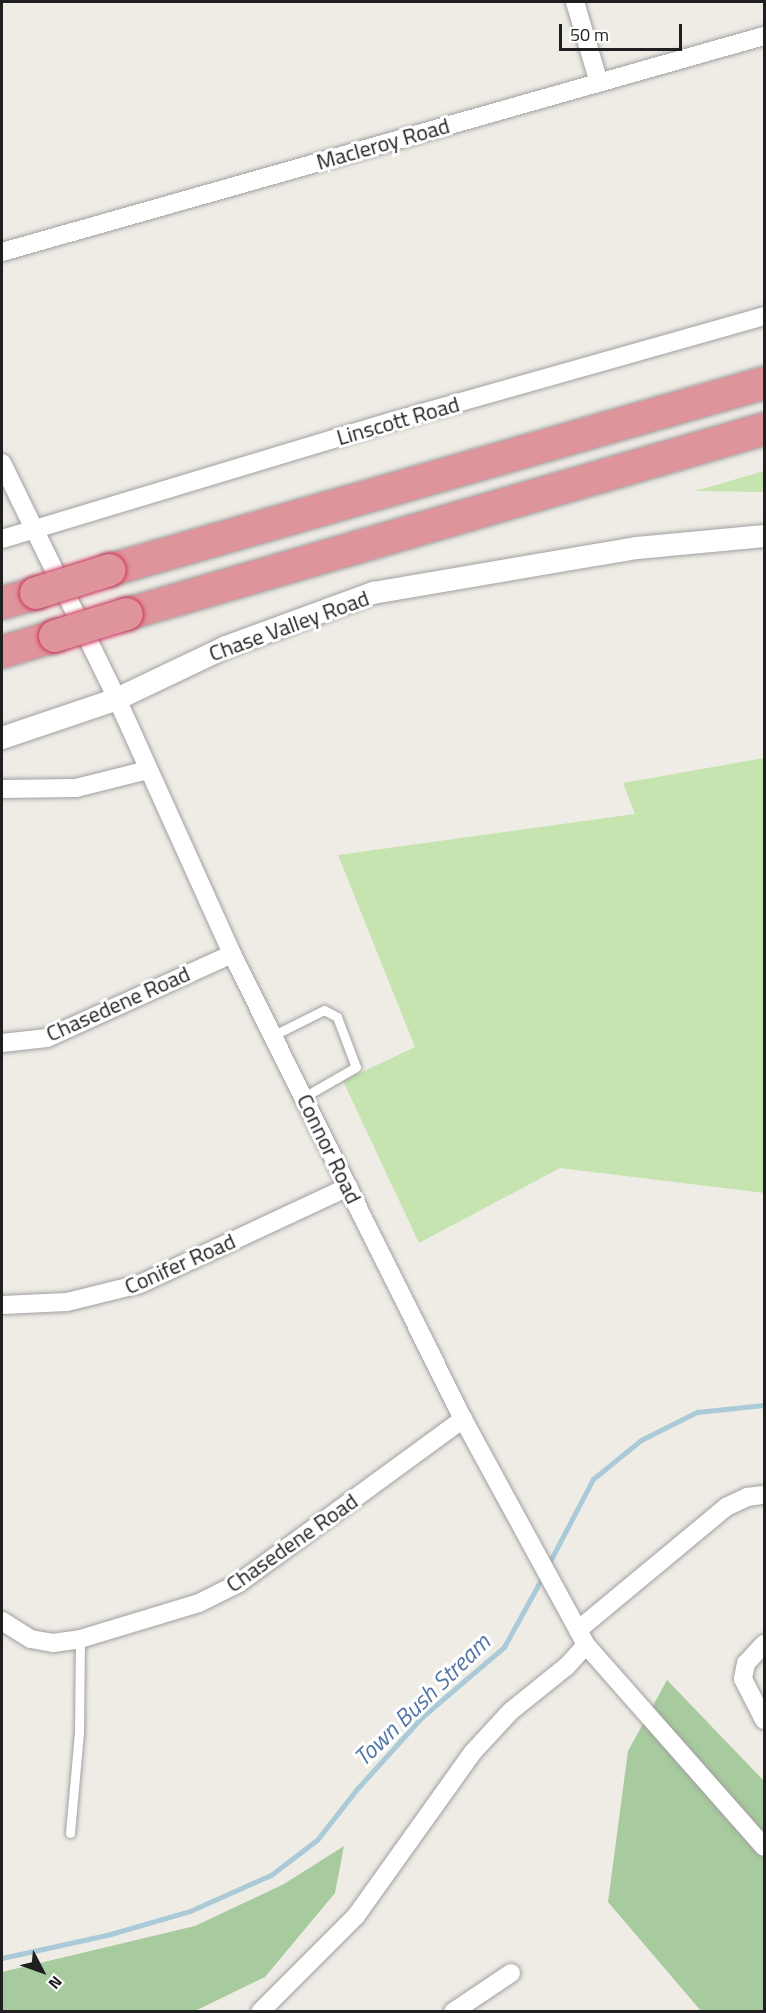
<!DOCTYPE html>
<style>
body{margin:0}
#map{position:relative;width:766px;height:2013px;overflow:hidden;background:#efece6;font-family:"Titillium Web",sans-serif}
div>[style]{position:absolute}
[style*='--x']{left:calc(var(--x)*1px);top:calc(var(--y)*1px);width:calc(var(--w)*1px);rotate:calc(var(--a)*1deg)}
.grass>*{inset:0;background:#c5e4b0}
.forest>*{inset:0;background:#a7ca9e}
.stream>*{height:5px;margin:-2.5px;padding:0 2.5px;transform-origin:2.5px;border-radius:2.5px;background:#aacad8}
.roads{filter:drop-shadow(0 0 2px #a0a0a0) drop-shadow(0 0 2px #a0a0a0)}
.service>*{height:9px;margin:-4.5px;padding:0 4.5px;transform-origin:4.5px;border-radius:4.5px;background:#fff}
.minor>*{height:18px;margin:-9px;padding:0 9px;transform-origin:9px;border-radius:9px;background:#fff}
.tertiary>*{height:22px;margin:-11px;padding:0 11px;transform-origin:11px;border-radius:11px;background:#fff}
.motorway>*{height:32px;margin:-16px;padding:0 16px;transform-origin:16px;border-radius:16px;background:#df949c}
.bridges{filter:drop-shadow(0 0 2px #cc335b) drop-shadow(0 0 2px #cc335b)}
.motorway-bridge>*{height:32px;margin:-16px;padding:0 16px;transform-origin:16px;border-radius:16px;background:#df949c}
span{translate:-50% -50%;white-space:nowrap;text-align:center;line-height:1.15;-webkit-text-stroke:6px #fff;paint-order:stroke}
.street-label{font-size:22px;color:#1f1f1f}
.water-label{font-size:24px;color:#5376a6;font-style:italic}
.frame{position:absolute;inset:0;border:3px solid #1f1f1f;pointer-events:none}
.north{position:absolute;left:12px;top:1941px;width:60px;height:60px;-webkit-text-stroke:4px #fff;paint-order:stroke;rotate:131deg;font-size:16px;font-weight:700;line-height:24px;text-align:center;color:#1f1f1f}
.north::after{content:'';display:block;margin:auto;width:21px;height:27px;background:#1f1f1f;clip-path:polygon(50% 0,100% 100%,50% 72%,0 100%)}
.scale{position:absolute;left:559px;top:24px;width:123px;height:27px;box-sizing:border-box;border:3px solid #1f1f1f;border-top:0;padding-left:8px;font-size:18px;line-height:21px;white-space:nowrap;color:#1f1f1f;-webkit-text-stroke:4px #fff;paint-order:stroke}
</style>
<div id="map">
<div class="grass">
<i style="clip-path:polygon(764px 471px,764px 492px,695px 491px)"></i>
<i style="clip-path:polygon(764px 758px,764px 1193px,560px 1168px,419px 1243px,343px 1081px,415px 1047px,338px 855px,635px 814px,623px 783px)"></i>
</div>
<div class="forest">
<i style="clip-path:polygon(667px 1680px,764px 1781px,764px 2011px,701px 2011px,608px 1902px,628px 1751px)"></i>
<i style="clip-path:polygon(344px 1846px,335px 1893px,265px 1977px,195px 2011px,2px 2011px,2px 1972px,195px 1926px,284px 1884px)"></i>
</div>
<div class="stream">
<i style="--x:548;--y:1565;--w:97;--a:-62.4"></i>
<i style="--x:593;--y:1479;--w:62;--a:-39.1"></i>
<i style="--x:641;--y:1440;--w:63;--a:-26.6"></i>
<i style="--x:697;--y:1412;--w:67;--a:-6"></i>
<i style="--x:2;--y:1958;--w:107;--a:-12.4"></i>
<i style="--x:107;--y:1935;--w:86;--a:-16.1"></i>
<i style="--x:190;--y:1911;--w:89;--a:-24"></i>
<i style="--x:271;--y:1875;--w:58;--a:-37.3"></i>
<i style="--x:317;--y:1840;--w:63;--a:-52"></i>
<i style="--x:356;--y:1790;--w:98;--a:-47.9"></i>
<i style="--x:422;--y:1717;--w:108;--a:-40.5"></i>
<i style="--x:504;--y:1647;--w:81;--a:-61.2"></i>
</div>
<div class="roads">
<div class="service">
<i style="--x:274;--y:1035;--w:56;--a:-26.6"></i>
<i style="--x:324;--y:1010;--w:15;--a:28"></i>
<i style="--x:337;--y:1017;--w:53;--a:69.2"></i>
<i style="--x:356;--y:1067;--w:60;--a:150"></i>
<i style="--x:70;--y:1833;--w:100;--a:-84.9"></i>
<i style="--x:79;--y:1733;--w:94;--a:-89.4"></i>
</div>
<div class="minor">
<i style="--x:575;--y:2;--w:84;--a:73.5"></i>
<i style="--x:2;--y:252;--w:792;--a:-15.83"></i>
<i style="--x:2;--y:463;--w:263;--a:64"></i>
<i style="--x:117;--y:699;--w:280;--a:65.7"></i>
<i style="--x:232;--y:954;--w:519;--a:63.58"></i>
<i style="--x:463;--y:1419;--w:240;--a:61.4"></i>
<i style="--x:578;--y:1630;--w:17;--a:62"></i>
<i style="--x:586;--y:1645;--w:269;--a:48.6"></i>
<i style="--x:2;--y:539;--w:405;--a:-16.8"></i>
<i style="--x:390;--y:422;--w:389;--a:-15.8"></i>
<i style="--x:2;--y:789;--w:74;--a:-0.8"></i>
<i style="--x:76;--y:788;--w:74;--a:-14"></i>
<i style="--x:2;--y:1043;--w:45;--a:-6.3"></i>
<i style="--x:47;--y:1038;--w:203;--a:-24.4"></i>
<i style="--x:2;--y:1305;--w:65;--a:-2.6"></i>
<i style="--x:67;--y:1302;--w:75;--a:-13.9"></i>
<i style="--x:140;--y:1284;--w:230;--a:-25"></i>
<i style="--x:2;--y:1621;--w:34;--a:32"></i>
<i style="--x:31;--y:1639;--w:22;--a:10"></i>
<i style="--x:53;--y:1643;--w:27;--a:-8"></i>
<i style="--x:80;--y:1639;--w:124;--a:-16.8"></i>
<i style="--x:199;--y:1603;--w:45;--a:-26.6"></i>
<i style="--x:239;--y:1583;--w:278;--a:-36.2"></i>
<i style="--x:578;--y:1630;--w:192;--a:-39.7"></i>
<i style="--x:726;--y:1507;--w:23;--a:-25"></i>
<i style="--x:747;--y:1497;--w:17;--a:-7"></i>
<i style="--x:764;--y:1644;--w:26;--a:133"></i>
<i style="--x:746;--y:1663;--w:16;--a:101"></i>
<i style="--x:743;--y:1679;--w:46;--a:62.9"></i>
<i style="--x:260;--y:2012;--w:136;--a:-45"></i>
<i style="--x:356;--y:1916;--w:201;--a:-54.5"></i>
<i style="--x:473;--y:1752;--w:56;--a:-47.2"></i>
<i style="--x:511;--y:1711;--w:72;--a:-38.8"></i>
<i style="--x:567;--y:1666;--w:28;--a:-48"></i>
<i style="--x:453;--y:2012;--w:70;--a:-33.9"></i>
</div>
<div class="tertiary">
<i style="--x:2;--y:738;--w:121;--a:-18.7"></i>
<i style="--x:117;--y:699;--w:121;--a:-25.5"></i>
<i style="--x:226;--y:647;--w:157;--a:-20.2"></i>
<i style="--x:373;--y:593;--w:268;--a:-9.7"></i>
<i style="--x:637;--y:548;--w:128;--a:-5.4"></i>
</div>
<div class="motorway">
<i style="--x:110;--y:570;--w:680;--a:-15.96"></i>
<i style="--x:2;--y:603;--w:35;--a:-16"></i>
<i style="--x:127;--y:614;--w:663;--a:-16.19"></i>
<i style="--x:2;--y:652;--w:55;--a:-16.8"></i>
</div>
</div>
<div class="bridges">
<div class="motorway-bridge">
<i style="--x:36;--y:593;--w:77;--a:-17.3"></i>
<i style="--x:55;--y:636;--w:75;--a:-17"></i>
</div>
</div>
<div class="street-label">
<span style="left:383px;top:144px;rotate:-16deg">Macleroy Road</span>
<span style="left:398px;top:421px;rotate:-16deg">Linscott Road</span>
<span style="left:289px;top:626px;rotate:-20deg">Chase Valley Road</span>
<span style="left:118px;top:1004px;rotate:-24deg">Chasedene Road</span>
<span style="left:329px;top:1149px;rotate:64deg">Connor Road</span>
<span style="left:180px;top:1264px;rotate:-24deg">Conifer Road</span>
<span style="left:292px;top:1543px;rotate:-35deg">Chasedene Road</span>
</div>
<div class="water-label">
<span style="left:422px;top:1700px;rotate:-44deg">Town Bush Stream</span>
</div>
<div class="frame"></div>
<div class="north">N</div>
<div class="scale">50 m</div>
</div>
